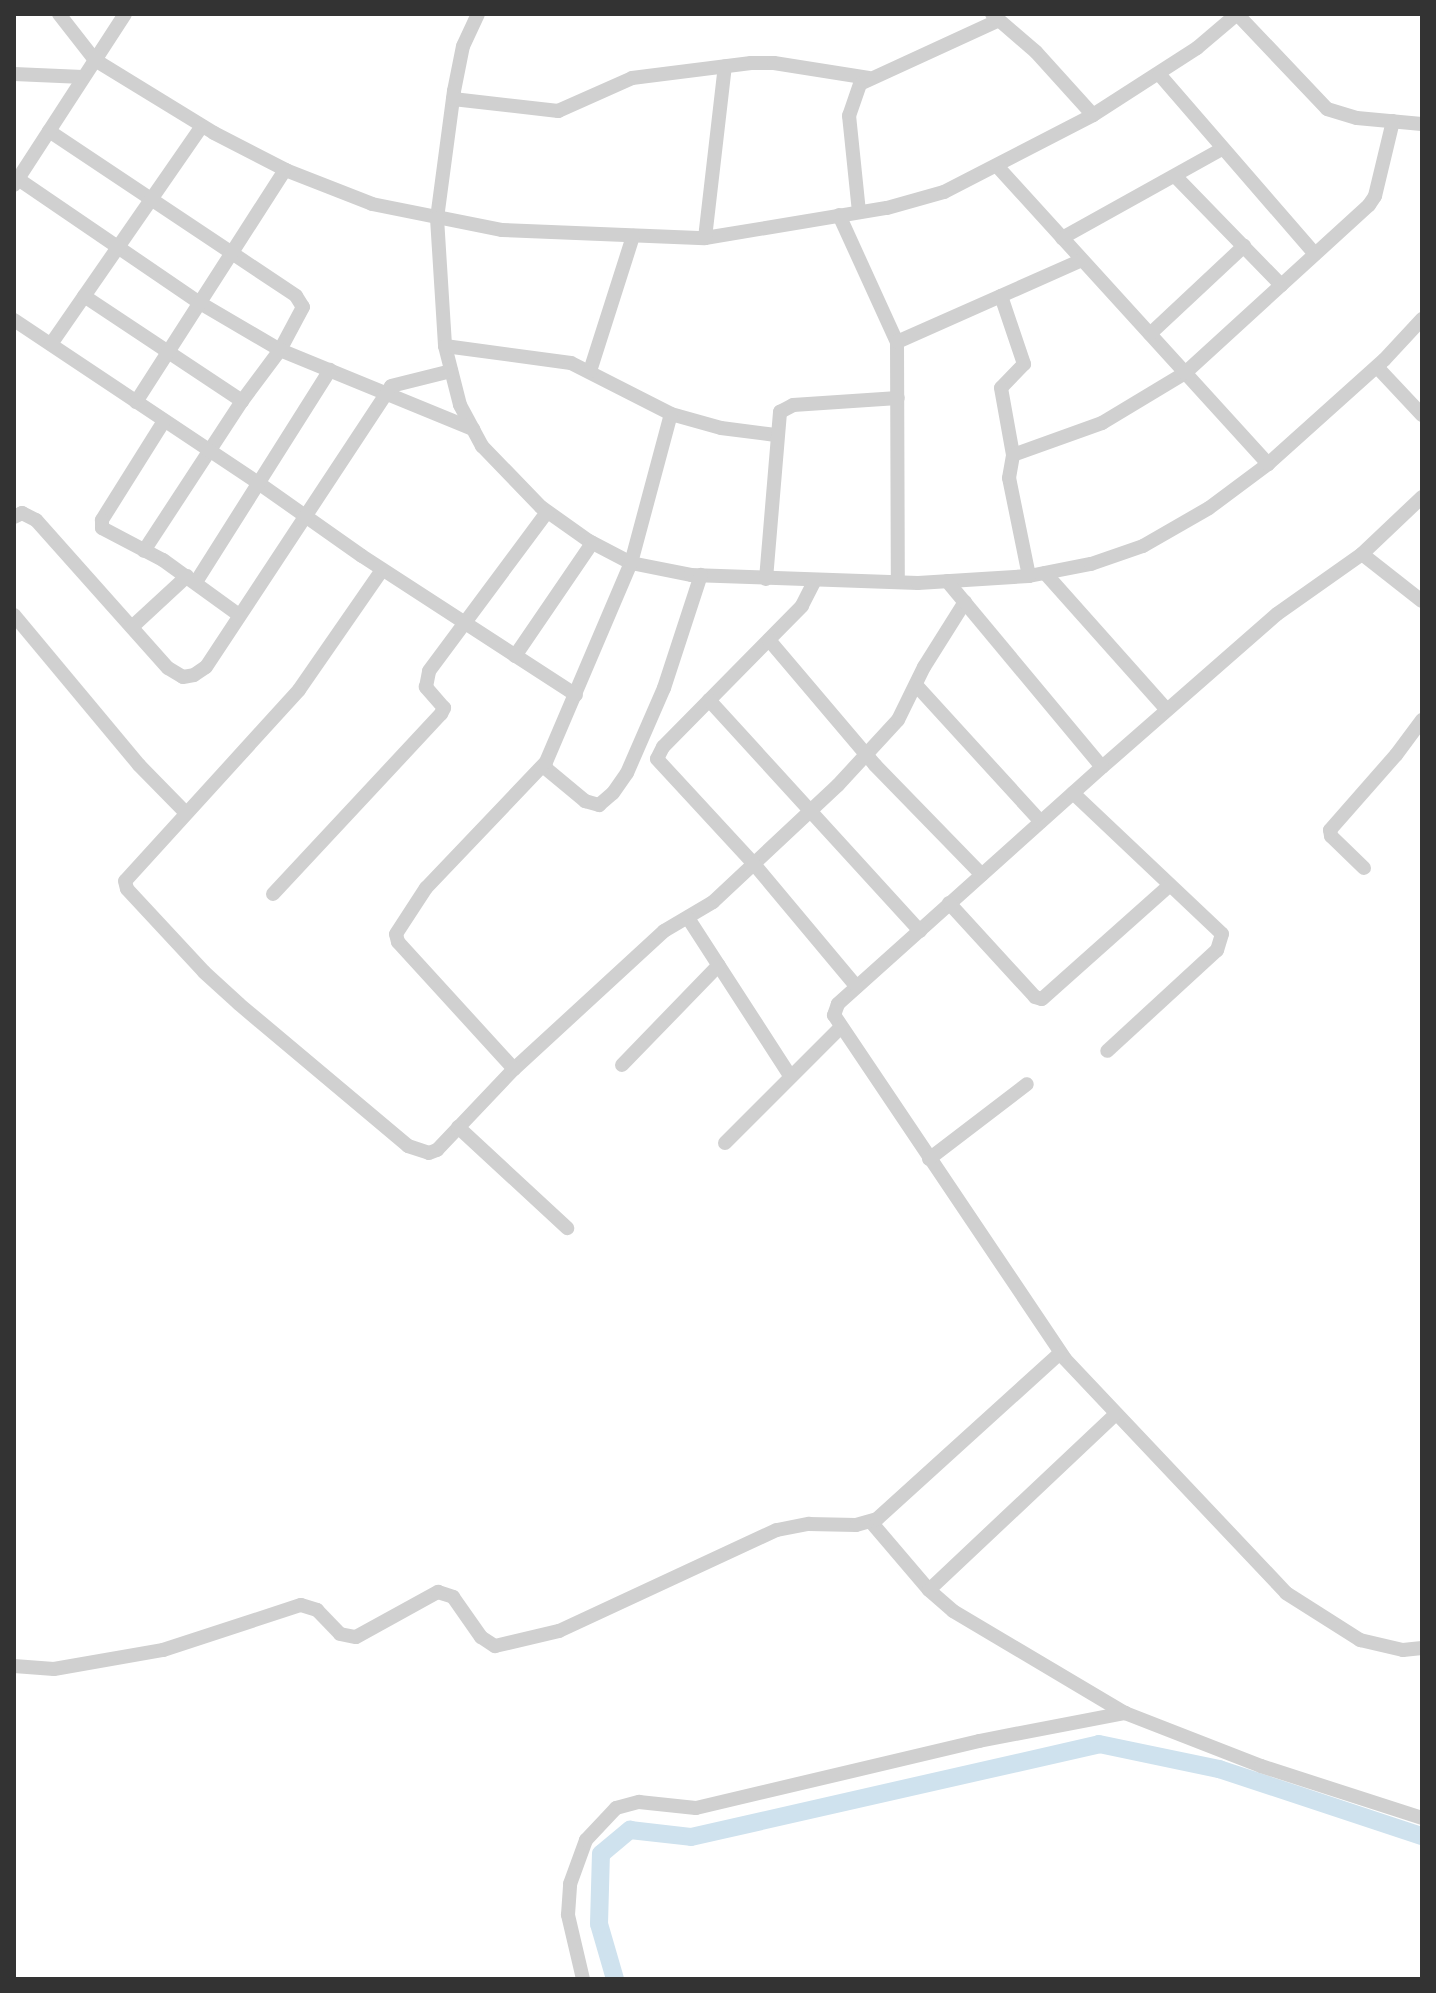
<!DOCTYPE html>
<style>
body{margin:0}
#map{position:relative;width:1436px;height:1993px;overflow:hidden;background:#fff;font-family:"Golos Text",sans-serif}
div>[style]{position:absolute}
[style*='--x']{left:calc(var(--x)*1px);top:calc(var(--y)*1px);width:calc(var(--w)*1px);rotate:calc(var(--a)*1deg)}
.canal>*{height:18px;margin:-9px;padding:0 9px;transform-origin:9px;border-radius:9px;background:#cfe2ee}
.minor>*{height:14px;margin:-7px;padding:0 7px;transform-origin:7px;border-radius:7px;background:#d0d0d0}
span{translate:-50% -50%;white-space:nowrap;text-align:center;line-height:1.15;-webkit-text-stroke:8px #fff;paint-order:stroke}
.frame{position:absolute;inset:0;border:16px solid #333;pointer-events:none}
</style>
<div id="map">
<div class="canal">
<i style="--x:615;--y:1979;--w:57;--a:-106.2"></i>
<i style="--x:599;--y:1924;--w:70;--a:-88.4"></i>
<i style="--x:601;--y:1854;--w:38;--a:-40"></i>
<i style="--x:630;--y:1830;--w:61;--a:6.5"></i>
<i style="--x:691;--y:1837;--w:418;--a:-12.8"></i>
<i style="--x:1099;--y:1744;--w:123;--a:11.8"></i>
<i style="--x:1219;--y:1769;--w:214;--a:18.3"></i>
</div>
<div class="minor">
<i style="--x:59;--y:14;--w:58;--a:52"></i>
<i style="--x:95;--y:60;--w:140;--a:31.5"></i>
<i style="--x:214;--y:133;--w:83;--a:27.2"></i>
<i style="--x:288;--y:171;--w:90;--a:21.4"></i>
<i style="--x:372;--y:204;--w:133;--a:11.3"></i>
<i style="--x:502;--y:230;--w:203;--a:2.3"></i>
<i style="--x:705;--y:238;--w:184;--a:-9.4"></i>
<i style="--x:887;--y:208;--w:59;--a:-15.7"></i>
<i style="--x:944;--y:192;--w:168;--a:-27.3"></i>
<i style="--x:1093;--y:115;--w:124;--a:-32.8"></i>
<i style="--x:1197;--y:48;--w:52;--a:-40.4"></i>
<i style="--x:478;--y:14;--w:35;--a:115"></i>
<i style="--x:463;--y:46;--w:46;--a:101.3"></i>
<i style="--x:454;--y:91;--w:128;--a:97.6"></i>
<i style="--x:437;--y:218;--w:128;--a:86.4"></i>
<i style="--x:445;--y:346;--w:61;--a:75.7"></i>
<i style="--x:460;--y:405;--w:47;--a:61.8"></i>
<i style="--x:482;--y:446;--w:85;--a:46"></i>
<i style="--x:541;--y:507;--w:59;--a:35.3"></i>
<i style="--x:589;--y:541;--w:47;--a:27.6"></i>
<i style="--x:631;--y:563;--w:61;--a:11.3"></i>
<i style="--x:691;--y:575;--w:227;--a:2"></i>
<i style="--x:918;--y:583;--w:111;--a:-3.6"></i>
<i style="--x:1029;--y:576;--w:63;--a:-11"></i>
<i style="--x:1091;--y:564;--w:55;--a:-19.1"></i>
<i style="--x:1143;--y:546;--w:76;--a:-29.9"></i>
<i style="--x:1209;--y:508;--w:74;--a:-36.7"></i>
<i style="--x:1268;--y:464;--w:156;--a:-41.9"></i>
<i style="--x:1384;--y:360;--w:56;--a:-47.2"></i>
<i style="--x:992;--y:14;--w:58;--a:40.8"></i>
<i style="--x:1036;--y:52;--w:85;--a:47.9"></i>
<i style="--x:1237;--y:14;--w:131;--a:46.5"></i>
<i style="--x:1327;--y:109;--w:31;--a:17"></i>
<i style="--x:1357;--y:118;--w:65;--a:5.3"></i>
<i style="--x:14;--y:74;--w:69;--a:2.5"></i>
<i style="--x:1159;--y:74;--w:238;--a:49.1"></i>
<i style="--x:453;--y:99;--w:106;--a:6.5"></i>
<i style="--x:558;--y:111;--w:81;--a:-24"></i>
<i style="--x:632;--y:78;--w:120;--a:-7.2"></i>
<i style="--x:751;--y:63;--w:23;--a:0"></i>
<i style="--x:774;--y:63;--w:96;--a:9"></i>
<i style="--x:49;--y:131;--w:297;--a:33.7"></i>
<i style="--x:296;--y:296;--w:13;--a:58"></i>
<i style="--x:303;--y:307;--w:49;--a:118.1"></i>
<i style="--x:280;--y:350;--w:64;--a:126.7"></i>
<i style="--x:242;--y:401;--w:179;--a:123.2"></i>
<i style="--x:997;--y:166;--w:403;--a:47.7"></i>
<i style="--x:1176;--y:177;--w:151;--a:45.8"></i>
<i style="--x:18;--y:179;--w:220;--a:34.3"></i>
<i style="--x:200;--y:303;--w:93;--a:30.4"></i>
<i style="--x:280;--y:350;--w:209;--a:22.3"></i>
<i style="--x:14;--y:185;--w:204;--a:-57"></i>
<i style="--x:859;--y:212;--w:97;--a:-95.9"></i>
<i style="--x:849;--y:116;--w:34;--a:-71"></i>
<i style="--x:860;--y:84;--w:153;--a:-24.7"></i>
<i style="--x:839;--y:215;--w:140;--a:65.5"></i>
<i style="--x:897;--y:342;--w:240;--a:89.8"></i>
<i style="--x:705;--y:238;--w:173;--a:-83.4"></i>
<i style="--x:1062;--y:238;--w:183;--a:-29.1"></i>
<i style="--x:84;--y:296;--w:190;--a:33.6"></i>
<i style="--x:1001;--y:296;--w:72;--a:71.3"></i>
<i style="--x:1024;--y:364;--w:33;--a:134"></i>
<i style="--x:1001;--y:388;--w:68;--a:79.8"></i>
<i style="--x:14;--y:320;--w:292;--a:33.7"></i>
<i style="--x:257;--y:482;--w:128;--a:35.2"></i>
<i style="--x:362;--y:556;--w:255;--a:33"></i>
<i style="--x:1150;--y:334;--w:129;--a:-43.1"></i>
<i style="--x:897;--y:342;--w:202;--a:-23.9"></i>
<i style="--x:51;--y:344;--w:265;--a:-55.3"></i>
<i style="--x:445;--y:346;--w:127;--a:7.7"></i>
<i style="--x:571;--y:363;--w:112;--a:27"></i>
<i style="--x:671;--y:414;--w:52;--a:15.6"></i>
<i style="--x:721;--y:428;--w:55;--a:7.3"></i>
<i style="--x:1377;--y:367;--w:66;--a:46.8"></i>
<i style="--x:590;--y:371;--w:142;--a:-72.3"></i>
<i style="--x:136;--y:402;--w:276;--a:-57.3"></i>
<i style="--x:164;--y:421;--w:117;--a:122.1"></i>
<i style="--x:102;--y:520;--w:8;--a:90"></i>
<i style="--x:102;--y:528;--w:69;--a:27.7"></i>
<i style="--x:163;--y:560;--w:94;--a:35.9"></i>
<i style="--x:1422;--y:497;--w:83;--a:136.5"></i>
<i style="--x:1362;--y:554;--w:104;--a:144.8"></i>
<i style="--x:1277;--y:614;--w:232;--a:138.8"></i>
<i style="--x:1102;--y:767;--w:355;--a:138.1"></i>
<i style="--x:838;--y:1004;--w:12;--a:110"></i>
<i style="--x:834;--y:1015;--w:414;--a:56.1"></i>
<i style="--x:1065;--y:1359;--w:322;--a:46.6"></i>
<i style="--x:1286;--y:1593;--w:88;--a:32.4"></i>
<i style="--x:1360;--y:1640;--w:44;--a:13.1"></i>
<i style="--x:1403;--y:1650;--w:19;--a:-6"></i>
<i style="--x:14;--y:517;--w:9;--a:-27"></i>
<i style="--x:22;--y:513;--w:16;--a:27"></i>
<i style="--x:36;--y:520;--w:198;--a:48.3"></i>
<i style="--x:168;--y:668;--w:17;--a:31"></i>
<i style="--x:183;--y:677;--w:11;--a:-10"></i>
<i style="--x:194;--y:675;--w:14;--a:-34"></i>
<i style="--x:206;--y:667;--w:336;--a:-56.6"></i>
<i style="--x:391;--y:386;--w:62;--a:-14"></i>
<i style="--x:1362;--y:554;--w:76;--a:38.1"></i>
<i style="--x:382;--y:570;--w:146;--a:124.7"></i>
<i style="--x:299;--y:690;--w:258;--a:132.3"></i>
<i style="--x:125;--y:881;--w:8;--a:76"></i>
<i style="--x:127;--y:889;--w:113;--a:47.1"></i>
<i style="--x:204;--y:972;--w:47;--a:42.4"></i>
<i style="--x:239;--y:1004;--w:221;--a:40"></i>
<i style="--x:408;--y:1146;--w:22;--a:18"></i>
<i style="--x:429;--y:1153;--w:9;--a:-21"></i>
<i style="--x:437;--y:1150;--w:112;--a:-46.5"></i>
<i style="--x:514;--y:1069;--w:204;--a:-42.6"></i>
<i style="--x:664;--y:931;--w:57;--a:-30.6"></i>
<i style="--x:713;--y:902;--w:171;--a:-43.1"></i>
<i style="--x:838;--y:785;--w:88;--a:-47.3"></i>
<i style="--x:898;--y:720;--w:59;--a:-63.9"></i>
<i style="--x:924;--y:667;--w:77;--a:-57.8"></i>
<i style="--x:1045;--y:573;--w:183;--a:48.3"></i>
<i style="--x:1029;--y:576;--w:100;--a:-101.5"></i>
<i style="--x:1009;--y:478;--w:23;--a:-80"></i>
<i style="--x:1013;--y:455;--w:95;--a:-19.8"></i>
<i style="--x:1102;--y:423;--w:97;--a:-31.1"></i>
<i style="--x:1185;--y:373;--w:249;--a:-42.4"></i>
<i style="--x:1369;--y:205;--w:11;--a:-56"></i>
<i style="--x:1375;--y:196;--w:77;--a:-76.5"></i>
<i style="--x:766;--y:579;--w:168;--a:-85.2"></i>
<i style="--x:780;--y:412;--w:15;--a:-28"></i>
<i style="--x:793;--y:405;--w:105;--a:-3.8"></i>
<i style="--x:815;--y:580;--w:29;--a:117"></i>
<i style="--x:802;--y:606;--w:198;--a:134.6"></i>
<i style="--x:663;--y:747;--w:13;--a:117"></i>
<i style="--x:657;--y:759;--w:143;--a:47.3"></i>
<i style="--x:754;--y:864;--w:160;--a:50.1"></i>
<i style="--x:947;--y:581;--w:242;--a:50.2"></i>
<i style="--x:196;--y:582;--w:251;--a:-57.7"></i>
<i style="--x:14;--y:615;--w:195;--a:50.2"></i>
<i style="--x:139;--y:765;--w:67;--a:45.6"></i>
<i style="--x:132;--y:627;--w:75;--a:-42.8"></i>
<i style="--x:769;--y:640;--w:164;--a:49.7"></i>
<i style="--x:875;--y:765;--w:153;--a:45.8"></i>
<i style="--x:515;--y:656;--w:137;--a:-55.7"></i>
<i style="--x:916;--y:685;--w:185;--a:47.6"></i>
<i style="--x:709;--y:700;--w:313;--a:47.6"></i>
<i style="--x:543;--y:766;--w:55;--a:39.8"></i>
<i style="--x:585;--y:801;--w:15;--a:16"></i>
<i style="--x:599;--y:805;--w:18;--a:-41"></i>
<i style="--x:613;--y:793;--w:24;--a:-55"></i>
<i style="--x:627;--y:773;--w:93;--a:-66.5"></i>
<i style="--x:664;--y:688;--w:119;--a:-71.9"></i>
<i style="--x:1073;--y:793;--w:205;--a:43.4"></i>
<i style="--x:1222;--y:934;--w:17;--a:107"></i>
<i style="--x:1217;--y:950;--w:149;--a:137.4"></i>
<i style="--x:1364;--y:868;--w:46;--a:-135.9"></i>
<i style="--x:1331;--y:836;--w:6;--a:-99"></i>
<i style="--x:1330;--y:830;--w:100;--a:-48.7"></i>
<i style="--x:1396;--y:755;--w:44;--a:-53.4"></i>
<i style="--x:273;--y:894;--w:246;--a:-47"></i>
<i style="--x:441;--y:714;--w:7;--a:-63"></i>
<i style="--x:444;--y:708;--w:28;--a:-131"></i>
<i style="--x:426;--y:687;--w:16;--a:-79"></i>
<i style="--x:429;--y:671;--w:198;--a:-53.4"></i>
<i style="--x:949;--y:903;--w:127;--a:47.5"></i>
<i style="--x:1035;--y:997;--w:7;--a:16"></i>
<i style="--x:1042;--y:999;--w:171;--a:-41.7"></i>
<i style="--x:688;--y:918;--w:189;--a:57.1"></i>
<i style="--x:622;--y:1065;--w:139;--a:-45.9"></i>
<i style="--x:514;--y:1069;--w:172;--a:-132.4"></i>
<i style="--x:398;--y:942;--w:8;--a:-104"></i>
<i style="--x:396;--y:934;--w:55;--a:-56.9"></i>
<i style="--x:426;--y:888;--w:174;--a:-46.4"></i>
<i style="--x:546;--y:762;--w:216;--a:-66.9"></i>
<i style="--x:631;--y:563;--w:154;--a:-75"></i>
<i style="--x:458;--y:1127;--w:149;--a:42.8"></i>
<i style="--x:725;--y:1143;--w:164;--a:-45"></i>
<i style="--x:929;--y:1159;--w:123;--a:-37.4"></i>
<i style="--x:871;--y:1522;--w:89;--a:49.5"></i>
<i style="--x:929;--y:1590;--w:32;--a:41"></i>
<i style="--x:953;--y:1611;--w:200;--a:30.7"></i>
<i style="--x:1125;--y:1713;--w:146;--a:21.3"></i>
<i style="--x:1261;--y:1766;--w:169;--a:17.9"></i>
<i style="--x:929;--y:1590;--w:257;--a:-43.3"></i>
<i style="--x:14;--y:1666;--w:40;--a:4.3"></i>
<i style="--x:54;--y:1669;--w:111;--a:-9.9"></i>
<i style="--x:163;--y:1650;--w:145;--a:-18.1"></i>
<i style="--x:301;--y:1605;--w:17;--a:17"></i>
<i style="--x:317;--y:1610;--w:33;--a:46"></i>
<i style="--x:340;--y:1634;--w:16;--a:11"></i>
<i style="--x:356;--y:1637;--w:94;--a:-28.8"></i>
<i style="--x:438;--y:1592;--w:16;--a:18"></i>
<i style="--x:453;--y:1597;--w:49;--a:55"></i>
<i style="--x:481;--y:1637;--w:17;--a:33"></i>
<i style="--x:495;--y:1646;--w:66;--a:-13.2"></i>
<i style="--x:559;--y:1631;--w:240;--a:-24.9"></i>
<i style="--x:777;--y:1530;--w:33;--a:-11"></i>
<i style="--x:809;--y:1524;--w:47;--a:1.2"></i>
<i style="--x:856;--y:1525;--w:22;--a:-16"></i>
<i style="--x:877;--y:1519;--w:247;--a:-42.2"></i>
<i style="--x:583;--y:1979;--w:66;--a:-103.2"></i>
<i style="--x:568;--y:1915;--w:31;--a:-86"></i>
<i style="--x:570;--y:1884;--w:47;--a:-70"></i>
<i style="--x:586;--y:1840;--w:44;--a:-46.8"></i>
<i style="--x:616;--y:1808;--w:24;--a:-15"></i>
<i style="--x:639;--y:1802;--w:57;--a:6"></i>
<i style="--x:696;--y:1808;--w:291;--a:-13.3"></i>
<i style="--x:979;--y:1741;--w:149;--a:-10.9"></i>
</div>
<div class="frame"></div>
</div>
